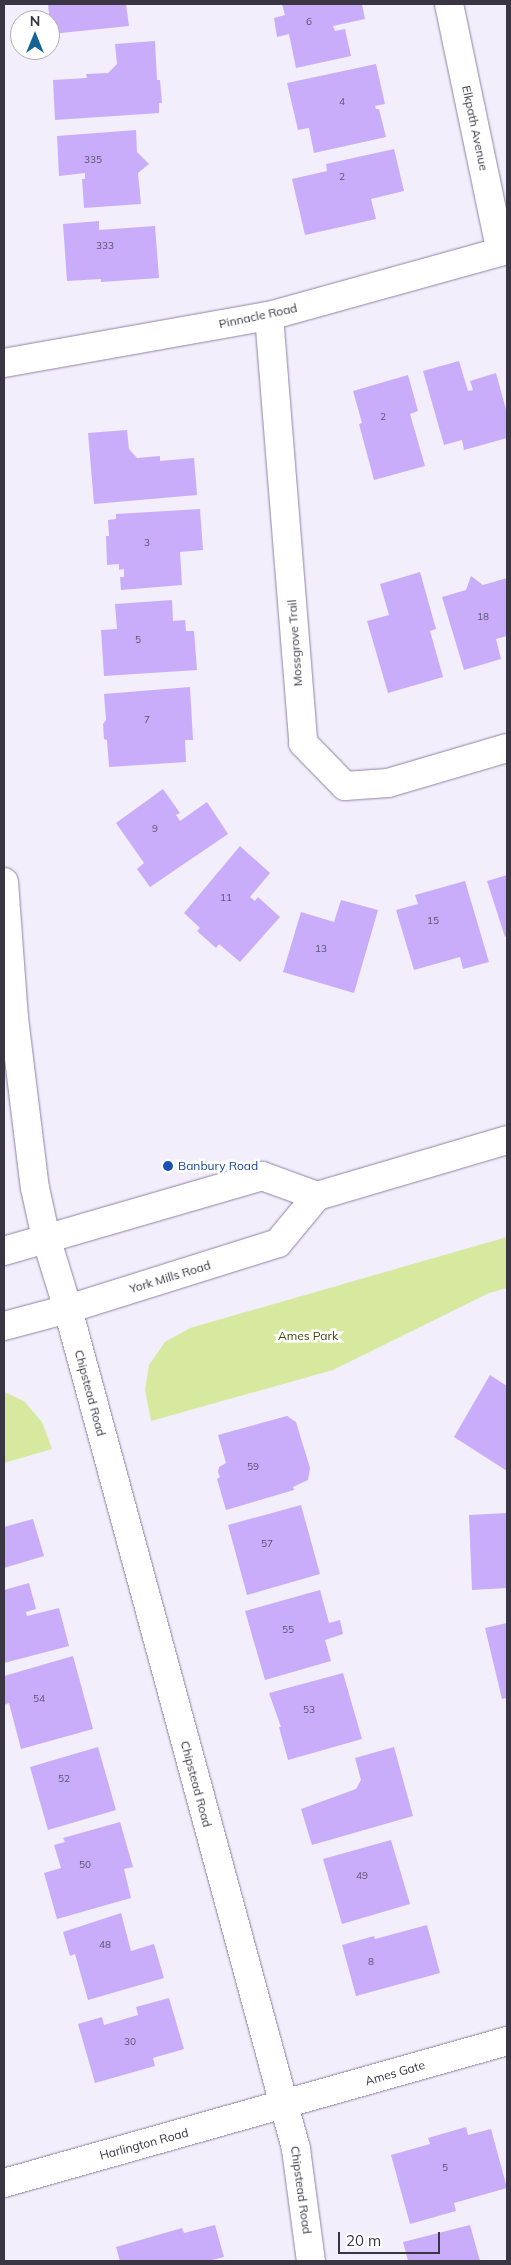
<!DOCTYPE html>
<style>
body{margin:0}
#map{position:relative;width:511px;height:2265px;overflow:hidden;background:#f2eefc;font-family:Mulish,sans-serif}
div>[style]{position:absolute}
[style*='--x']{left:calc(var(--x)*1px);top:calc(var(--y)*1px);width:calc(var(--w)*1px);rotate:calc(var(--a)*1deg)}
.green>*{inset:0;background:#d7e99f}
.building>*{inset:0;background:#c9adfb}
.roads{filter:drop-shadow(0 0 1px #8f84a4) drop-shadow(0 0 1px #8f84a4)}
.minor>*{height:28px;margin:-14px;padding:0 14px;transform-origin:14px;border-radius:14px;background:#fff}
.secondary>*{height:28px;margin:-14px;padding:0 14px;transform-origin:14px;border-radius:14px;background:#fff}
.dots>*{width:14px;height:14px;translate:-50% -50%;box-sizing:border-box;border:2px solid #fff;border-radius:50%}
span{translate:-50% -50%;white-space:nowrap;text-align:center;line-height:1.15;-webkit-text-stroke:5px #fff;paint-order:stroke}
.number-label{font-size:10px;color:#5d5370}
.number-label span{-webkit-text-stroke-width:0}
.street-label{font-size:12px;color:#393542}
.transit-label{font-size:12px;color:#164399}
.left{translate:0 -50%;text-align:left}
.park-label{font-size:12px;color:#3e4908}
.frame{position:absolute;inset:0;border:5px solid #393542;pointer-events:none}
.north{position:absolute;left:10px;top:10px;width:50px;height:50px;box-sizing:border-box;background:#fff;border:1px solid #b0aeb3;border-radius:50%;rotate:0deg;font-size:14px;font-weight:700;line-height:20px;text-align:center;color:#393542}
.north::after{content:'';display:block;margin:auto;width:18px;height:22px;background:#166396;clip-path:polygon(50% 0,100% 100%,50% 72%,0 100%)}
.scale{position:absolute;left:338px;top:2232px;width:102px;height:22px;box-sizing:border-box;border:2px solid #393542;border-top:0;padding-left:6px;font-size:15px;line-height:18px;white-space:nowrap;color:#393542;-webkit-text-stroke:4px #fff;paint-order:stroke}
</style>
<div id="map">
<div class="green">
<i style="clip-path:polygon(507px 1237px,507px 1288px,489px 1293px,333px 1370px,151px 1421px,145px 1390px,149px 1365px,165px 1342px,190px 1328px)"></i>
<i style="clip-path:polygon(4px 1392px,24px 1401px,42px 1422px,52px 1449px,4px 1463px)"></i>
</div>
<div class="building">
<i style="clip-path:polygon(48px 4px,126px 4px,129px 26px,51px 34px)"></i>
<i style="clip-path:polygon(282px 4px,362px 4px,365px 19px,333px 26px,335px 31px,345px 29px,351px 56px,296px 68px,289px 34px,277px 37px,274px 18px,285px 15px)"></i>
<i style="clip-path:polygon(155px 41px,157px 80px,160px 80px,162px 103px,159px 103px,159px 113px,55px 120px,53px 80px,87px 78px,86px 74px,108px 73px,117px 64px,115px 44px)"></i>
<i style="clip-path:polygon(376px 64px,385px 104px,375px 106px,376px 109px,379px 109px,386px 137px,314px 153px,309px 128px,298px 130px,287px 83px)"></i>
<i style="clip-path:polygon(136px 130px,137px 152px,149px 164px,138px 173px,141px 204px,84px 208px,82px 179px,85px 179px,85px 173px,59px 176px,57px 136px)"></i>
<i style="clip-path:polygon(394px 149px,404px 191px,371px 199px,376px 219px,305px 235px,292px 179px,327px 171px,326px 164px)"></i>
<i style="clip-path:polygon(99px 221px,99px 230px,155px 226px,159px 278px,101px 282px,101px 279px,67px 281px,63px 224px)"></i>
<i style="clip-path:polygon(459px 361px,468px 391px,473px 390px,470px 381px,496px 373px,507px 413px,507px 438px,464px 450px,462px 440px,444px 445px,423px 371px)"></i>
<i style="clip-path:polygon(408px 375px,418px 411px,410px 414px,425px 466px,374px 480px,359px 424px,362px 423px,353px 391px)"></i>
<i style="clip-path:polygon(127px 430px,129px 449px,137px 458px,160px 456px,160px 461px,194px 458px,197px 495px,94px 504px,88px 433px)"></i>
<i style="clip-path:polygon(200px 509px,203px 550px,180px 552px,182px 585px,121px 590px,120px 577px,124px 577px,124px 569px,119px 570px,119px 564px,107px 565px,106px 536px,109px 536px,108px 520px,116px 519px,116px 514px)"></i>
<i style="clip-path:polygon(420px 572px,436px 629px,430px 631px,443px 677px,388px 693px,367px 621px,389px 615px,380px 584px)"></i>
<i style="clip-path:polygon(471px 576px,483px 585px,507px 578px,507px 636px,496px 639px,501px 659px,464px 670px,442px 597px,466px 590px)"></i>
<i style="clip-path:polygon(172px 600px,173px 621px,185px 620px,186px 631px,194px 631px,197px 670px,104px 676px,101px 630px,117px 629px,115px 604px)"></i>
<i style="clip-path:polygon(190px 687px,193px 740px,185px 740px,186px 762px,109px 767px,107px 740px,104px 739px,103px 724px,106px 720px,104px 694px)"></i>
<i style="clip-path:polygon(163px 789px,180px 813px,176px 815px,180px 821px,207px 802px,228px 834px,150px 887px,137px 869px,144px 863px,116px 823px)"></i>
<i style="clip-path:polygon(240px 846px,270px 873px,250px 897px,255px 901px,258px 897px,280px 917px,240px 962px,219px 944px,216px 948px,197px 931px,200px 928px,184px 913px)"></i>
<i style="clip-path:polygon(507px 875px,507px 936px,505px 937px,487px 881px)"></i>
<i style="clip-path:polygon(465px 881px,489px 962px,463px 969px,460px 957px,414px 970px,396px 910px,418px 904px,415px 895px)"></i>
<i style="clip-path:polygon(341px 900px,378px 910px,354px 993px,283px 972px,301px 912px,334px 922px)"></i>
<i style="clip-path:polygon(490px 1375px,507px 1386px,507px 1471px,454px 1437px)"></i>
<i style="clip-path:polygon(287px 1416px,296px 1422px,310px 1468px,308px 1480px,293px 1487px,294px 1490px,226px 1510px,217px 1479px,220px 1477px,218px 1472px,219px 1467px,226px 1463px,218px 1435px)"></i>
<i style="clip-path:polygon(301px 1505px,320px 1574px,247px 1595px,228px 1525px)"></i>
<i style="clip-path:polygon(507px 1513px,507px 1588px,472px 1590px,469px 1515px)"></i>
<i style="clip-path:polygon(33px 1519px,44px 1556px,4px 1568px,4px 1527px)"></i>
<i style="clip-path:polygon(29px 1583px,36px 1609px,26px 1612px,27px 1616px,59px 1608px,69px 1646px,4px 1663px,4px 1590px)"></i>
<i style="clip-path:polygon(320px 1590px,329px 1623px,340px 1620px,343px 1634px,325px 1640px,331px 1661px,265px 1680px,245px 1611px)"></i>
<i style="clip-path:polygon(507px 1623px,507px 1698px,502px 1699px,485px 1628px)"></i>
<i style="clip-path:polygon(73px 1656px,93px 1729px,21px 1749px,9px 1703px,4px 1705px,4px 1676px)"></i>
<i style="clip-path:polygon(343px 1673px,362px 1739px,288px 1760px,279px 1727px,281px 1727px,269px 1693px)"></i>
<i style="clip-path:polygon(98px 1747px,116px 1810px,48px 1830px,30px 1767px)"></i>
<i style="clip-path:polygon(394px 1747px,413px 1816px,312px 1845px,301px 1809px,356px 1789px,361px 1780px,355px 1758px)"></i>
<i style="clip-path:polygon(120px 1822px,133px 1867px,124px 1869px,131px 1898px,57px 1919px,44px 1873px,61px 1868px,54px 1845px,65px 1842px,63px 1838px)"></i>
<i style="clip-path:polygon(391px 1840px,410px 1904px,342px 1924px,323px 1859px)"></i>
<i style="clip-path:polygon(121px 1913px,131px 1951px,154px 1944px,164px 1978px,88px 2000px,75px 1954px,70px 1956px,63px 1932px)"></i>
<i style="clip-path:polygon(427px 1925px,440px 1973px,356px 1996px,342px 1945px,374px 1936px,375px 1939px)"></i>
<i style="clip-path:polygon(169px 1998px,184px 2049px,153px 2058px,155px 2066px,95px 2083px,78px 2024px,102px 2017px,104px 2025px,138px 2015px,136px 2007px)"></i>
<i style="clip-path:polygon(466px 2127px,468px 2135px,491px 2129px,507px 2188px,454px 2203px,456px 2211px,410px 2224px,391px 2155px,430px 2144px,428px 2138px)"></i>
<i style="clip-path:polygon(215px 2225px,224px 2257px,208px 2261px,120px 2261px,116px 2247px,182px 2228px,184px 2233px)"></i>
<i style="clip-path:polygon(470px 2225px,480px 2261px,408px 2261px,403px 2242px)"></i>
</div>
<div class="roads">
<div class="minor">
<i style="--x:449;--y:4;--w:253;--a:78.2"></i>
<i style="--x:269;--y:316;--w:428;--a:85.4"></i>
<i style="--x:303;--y:743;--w:60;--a:45.7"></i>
<i style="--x:345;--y:786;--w:43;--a:-4"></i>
<i style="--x:388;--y:783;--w:124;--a:-16.4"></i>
<i style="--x:4;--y:363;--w:269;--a:-10.1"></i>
<i style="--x:269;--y:316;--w:247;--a:-15.5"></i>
<i style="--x:4;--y:882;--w:136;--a:85.8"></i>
<i style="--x:14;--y:1018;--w:171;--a:83"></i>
<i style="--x:35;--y:1188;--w:51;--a:77.6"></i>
<i style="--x:46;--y:1238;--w:74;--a:72.8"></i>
<i style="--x:68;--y:1309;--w:870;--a:74.81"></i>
<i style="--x:296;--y:2149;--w:113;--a:82.4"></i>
<i style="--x:4;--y:2183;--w:523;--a:-15.76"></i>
</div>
<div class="secondary">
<i style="--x:4;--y:1251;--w:269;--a:-16.2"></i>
<i style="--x:262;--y:1176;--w:59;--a:20"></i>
<i style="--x:4;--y:1326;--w:66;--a:-14.9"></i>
<i style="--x:68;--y:1309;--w:220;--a:-17.4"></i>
<i style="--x:278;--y:1243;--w:61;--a:-50.3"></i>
<i style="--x:317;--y:1196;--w:198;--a:-16.4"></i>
</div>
</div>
<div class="dots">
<i style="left:168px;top:1166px;background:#1a4fb4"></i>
</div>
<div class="number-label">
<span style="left:309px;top:22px">6</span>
<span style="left:342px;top:102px">4</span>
<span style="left:93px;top:160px">335</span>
<span style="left:342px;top:177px">2</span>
<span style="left:105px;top:246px">333</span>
<span style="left:383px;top:417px">2</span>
<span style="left:147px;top:543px">3</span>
<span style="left:483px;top:617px">18</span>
<span style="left:138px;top:640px">5</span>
<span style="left:147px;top:720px">7</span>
<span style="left:155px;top:829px">9</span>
<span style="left:226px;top:898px">11</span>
<span style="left:433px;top:921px">15</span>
<span style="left:321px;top:949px">13</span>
<span style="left:253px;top:1467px">59</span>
<span style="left:267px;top:1544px">57</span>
<span style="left:288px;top:1630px">55</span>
<span style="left:39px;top:1699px">54</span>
<span style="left:309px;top:1710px">53</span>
<span style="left:64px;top:1779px">52</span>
<span style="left:85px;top:1865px">50</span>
<span style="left:362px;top:1876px">49</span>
<span style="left:105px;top:1945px">48</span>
<span style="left:371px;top:1962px">8</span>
<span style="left:130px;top:2042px">30</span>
<span style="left:445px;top:2168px">5</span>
</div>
<div class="street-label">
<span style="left:475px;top:128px;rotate:78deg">Elkpath Avenue</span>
<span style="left:258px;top:316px;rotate:-12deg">Pinnacle Road</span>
<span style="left:295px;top:643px;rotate:-94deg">Mossgrove Trail</span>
<span style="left:170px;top:1277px;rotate:-17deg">York Mills Road</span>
<span style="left:90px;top:1393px;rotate:75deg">Chipstead Road</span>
<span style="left:196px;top:1784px;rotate:75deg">Chipstead Road</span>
<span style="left:395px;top:2073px;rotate:-16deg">Ames Gate</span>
<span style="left:144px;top:2144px;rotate:-15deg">Harlington Road</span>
<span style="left:301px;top:2190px;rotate:82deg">Chipstead Road</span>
</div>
<div class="transit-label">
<span class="left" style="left:178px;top:1166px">Banbury Road</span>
</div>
<div class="park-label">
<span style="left:308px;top:1336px">Ames Park</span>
</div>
<div class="frame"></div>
<div class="north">N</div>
<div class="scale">20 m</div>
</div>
